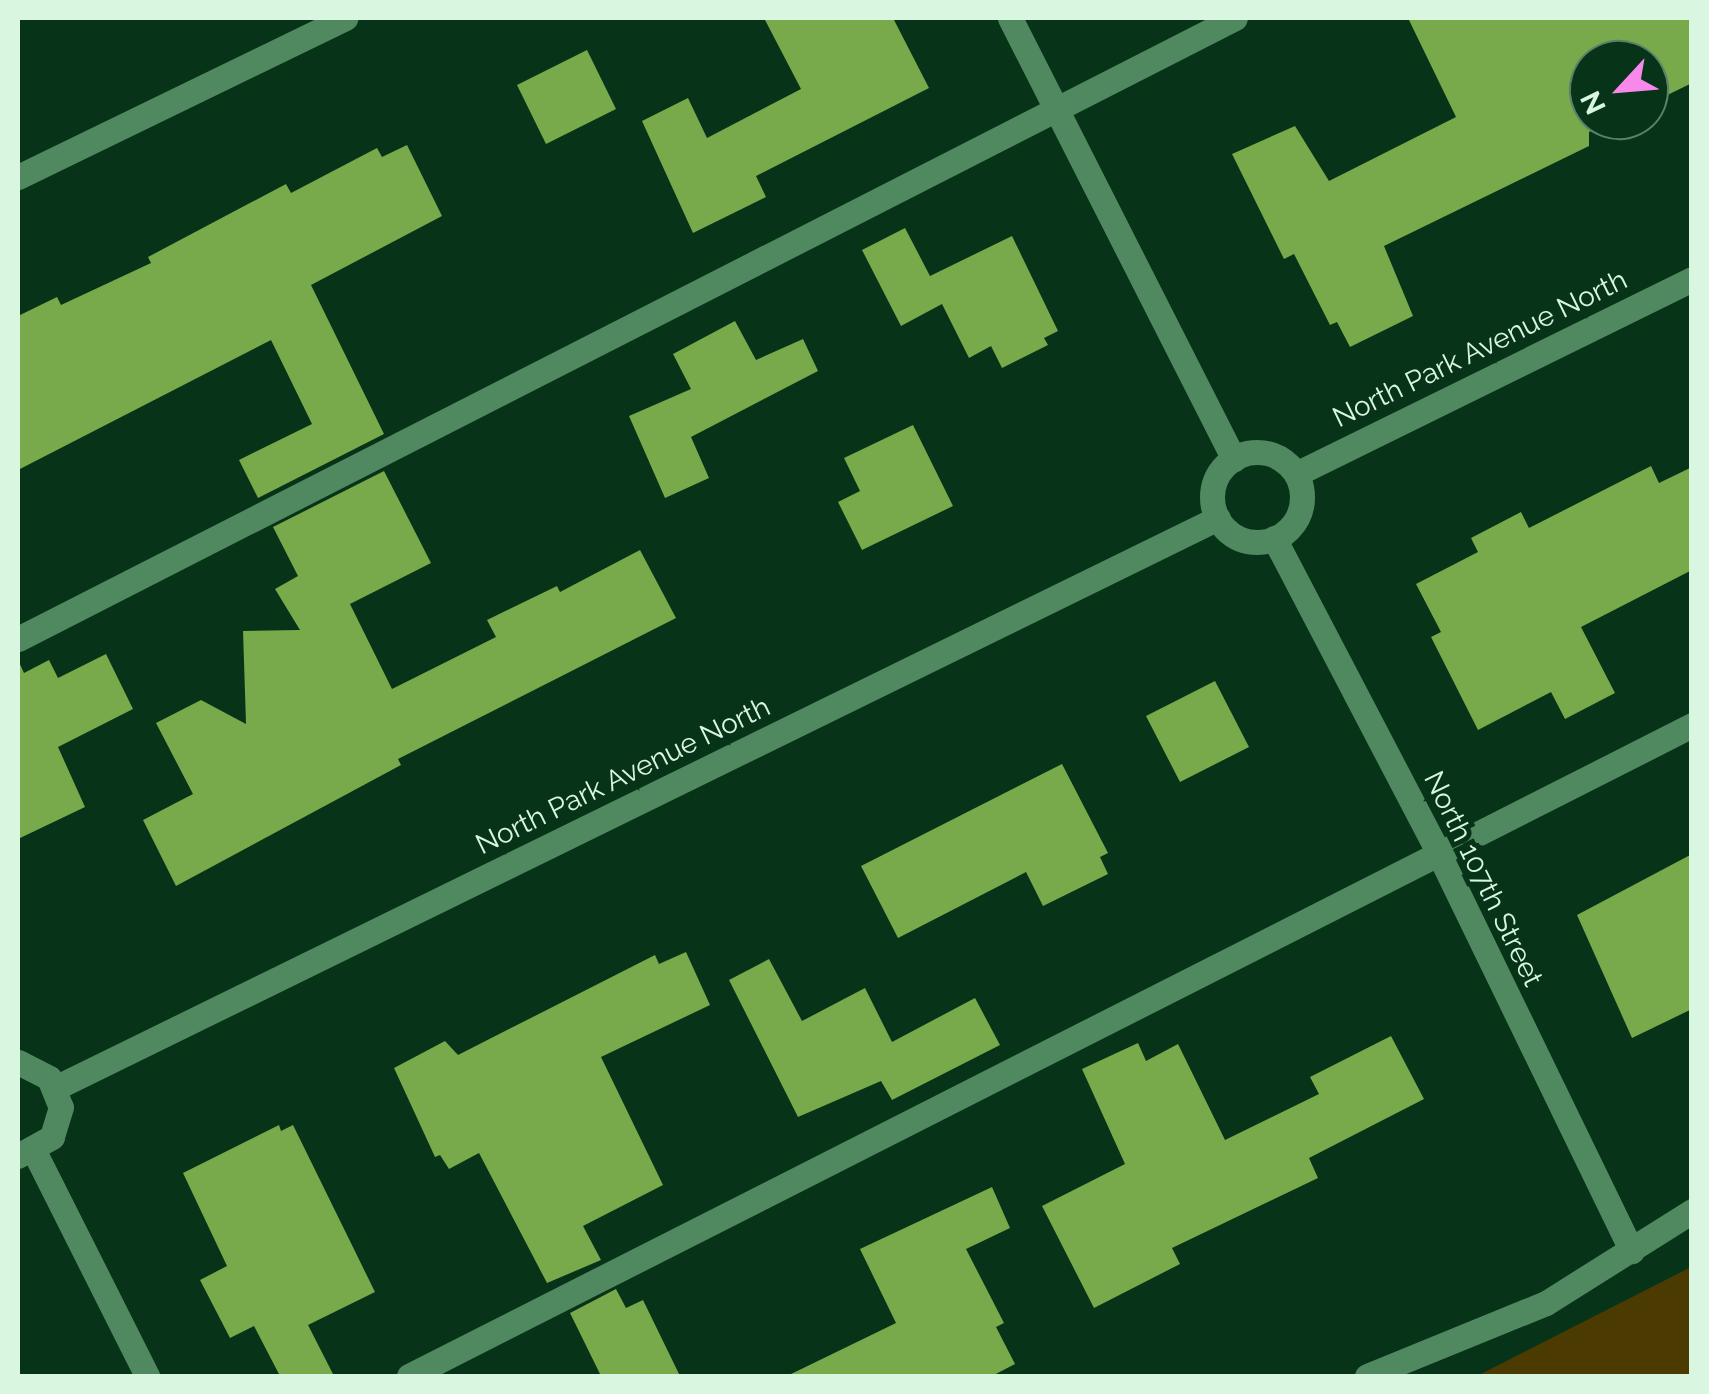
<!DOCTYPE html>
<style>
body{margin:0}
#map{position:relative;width:1709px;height:1394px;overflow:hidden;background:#073419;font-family:Raleway,sans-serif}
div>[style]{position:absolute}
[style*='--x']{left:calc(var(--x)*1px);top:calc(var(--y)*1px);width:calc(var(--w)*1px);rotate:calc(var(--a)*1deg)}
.green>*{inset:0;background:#4b3b00}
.building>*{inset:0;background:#78a94a}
.lane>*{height:25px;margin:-12.5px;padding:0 12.5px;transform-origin:12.5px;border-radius:12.5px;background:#50885f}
.street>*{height:25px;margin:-12.5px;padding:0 12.5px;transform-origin:12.5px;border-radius:12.5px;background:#50885f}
.street>.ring{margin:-12.5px;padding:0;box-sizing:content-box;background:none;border:25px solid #50885f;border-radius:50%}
span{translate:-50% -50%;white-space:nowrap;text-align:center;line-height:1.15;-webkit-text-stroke:10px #073419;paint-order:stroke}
.street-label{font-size:28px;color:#d9f7e0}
.frame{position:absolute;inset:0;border:20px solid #d9f7e0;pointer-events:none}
.north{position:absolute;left:1569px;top:40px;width:100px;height:100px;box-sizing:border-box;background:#073419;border:2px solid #5b8269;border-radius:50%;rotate:244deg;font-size:28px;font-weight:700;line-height:40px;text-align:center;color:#d9f7e0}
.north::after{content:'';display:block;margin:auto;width:35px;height:45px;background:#f888ea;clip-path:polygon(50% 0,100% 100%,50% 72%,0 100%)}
</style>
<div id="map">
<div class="green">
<i style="clip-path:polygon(1691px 1267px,1691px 1376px,1477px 1376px)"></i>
</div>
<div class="building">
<i style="clip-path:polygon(764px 18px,893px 18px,929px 88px,756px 176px,766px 197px,693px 233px,642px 121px,688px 98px,707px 138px,801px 89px)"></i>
<i style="clip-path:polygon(1408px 18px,1692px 18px,1692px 83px,1649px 104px,1649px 60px,1589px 60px,1589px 120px,1614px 120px,1589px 132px,1589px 146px,1384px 246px,1413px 316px,1350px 347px,1337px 322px,1330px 325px,1294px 254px,1284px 259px,1232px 154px,1295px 126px,1329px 181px,1456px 117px)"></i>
<i style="clip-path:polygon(587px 50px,616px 109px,546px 144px,517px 85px)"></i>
<i style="clip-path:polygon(407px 145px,442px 216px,311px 285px,384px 434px,258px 498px,239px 460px,312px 424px,271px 340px,18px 470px,18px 316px,57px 297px,61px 305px,151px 263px,148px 257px,286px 184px,291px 193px,377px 148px,382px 157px)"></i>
<i style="clip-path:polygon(905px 228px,930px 276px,1012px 236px,1058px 331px,1044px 338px,1048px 345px,1002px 368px,991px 346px,969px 358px,942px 304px,901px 326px,862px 250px)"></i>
<i style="clip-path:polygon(735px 321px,756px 360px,803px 339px,818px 371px,691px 437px,709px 478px,665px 498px,629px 416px,691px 389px,673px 354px)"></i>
<i style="clip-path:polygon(913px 425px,953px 506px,862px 550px,838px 502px,860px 491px,844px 458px)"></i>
<i style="clip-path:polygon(1651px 466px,1659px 483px,1692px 467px,1692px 570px,1581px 627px,1615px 693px,1565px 719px,1551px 692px,1478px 730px,1431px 637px,1441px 632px,1416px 584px,1478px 552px,1471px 538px,1521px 512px,1529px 528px)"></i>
<i style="clip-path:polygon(384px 471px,431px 563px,350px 604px,392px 689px,496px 637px,487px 620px,557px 586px,560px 592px,640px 550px,676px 618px,398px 759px,401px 765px,176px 886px,143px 820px,193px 794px,156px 723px,201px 700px,246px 724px,243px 631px,300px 630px,275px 589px,298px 576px,273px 527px)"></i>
<i style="clip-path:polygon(106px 654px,133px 709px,58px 747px,85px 807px,18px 839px,18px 660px,24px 673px,49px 660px,58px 678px)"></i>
<i style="clip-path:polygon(1215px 681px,1249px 747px,1180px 782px,1146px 716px)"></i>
<i style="clip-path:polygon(1062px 764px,1108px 853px,1100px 857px,1108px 874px,1043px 906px,1026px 872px,898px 938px,861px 866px)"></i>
<i style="clip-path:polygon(1692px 854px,1692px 1009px,1632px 1038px,1577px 915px)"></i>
<i style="clip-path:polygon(686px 952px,710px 1005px,601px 1057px,663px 1185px,583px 1226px,601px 1260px,547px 1283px,479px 1153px,449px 1169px,440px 1155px,435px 1157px,394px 1068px,445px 1041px,458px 1055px,655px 955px,659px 964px)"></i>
<i style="clip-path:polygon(769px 959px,802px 1021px,865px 988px,892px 1042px,975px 998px,1000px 1045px,892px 1100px,881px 1081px,798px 1117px,729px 980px)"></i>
<i style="clip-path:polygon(1391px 1036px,1424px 1099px,1309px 1158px,1318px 1178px,1172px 1248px,1180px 1264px,1094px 1308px,1042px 1206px,1125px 1164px,1082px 1069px,1138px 1043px,1146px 1061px,1178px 1044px,1225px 1140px,1319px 1094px,1310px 1077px)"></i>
<i style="clip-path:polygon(279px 1125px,281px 1131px,293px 1125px,375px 1292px,308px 1325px,334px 1376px,280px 1376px,254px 1326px,230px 1338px,200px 1280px,227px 1266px,183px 1173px)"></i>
<i style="clip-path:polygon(992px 1187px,1010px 1228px,966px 1249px,1004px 1323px,996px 1327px,1015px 1364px,992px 1376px,787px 1376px,896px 1323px,860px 1249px)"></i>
<i style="clip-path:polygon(616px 1289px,626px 1308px,643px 1300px,680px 1376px,601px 1376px,570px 1313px)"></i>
</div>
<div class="lane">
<i style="--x:18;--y:639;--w:1366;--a:-27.03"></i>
<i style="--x:409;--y:1376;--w:1439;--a:-26.9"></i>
</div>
<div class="street">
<i style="--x:1010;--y:18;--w:495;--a:63.1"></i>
<i style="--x:18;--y:177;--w:364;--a:-25.9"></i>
<i class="ring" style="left:1212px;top:452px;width:65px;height:65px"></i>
<i style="--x:1296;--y:474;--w:441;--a:-26.2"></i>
<i style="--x:1274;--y:538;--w:352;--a:62.4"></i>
<i style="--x:1437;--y:850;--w:446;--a:64.1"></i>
<i style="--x:18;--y:1062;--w:35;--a:27"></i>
<i style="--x:49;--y:1078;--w:31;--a:68"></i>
<i style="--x:61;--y:1107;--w:31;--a:107"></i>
<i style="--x:52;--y:1137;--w:39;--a:151"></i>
<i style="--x:55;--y:1088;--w:1295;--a:-26.11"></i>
<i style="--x:34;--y:1151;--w:252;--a:63.3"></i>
<i style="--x:1367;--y:1376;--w:193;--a:-22.2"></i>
<i style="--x:1546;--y:1303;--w:173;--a:-32.2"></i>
</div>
<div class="street-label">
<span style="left:1480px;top:349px;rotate:-26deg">North Park Avenue North</span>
<span style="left:623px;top:776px;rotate:-26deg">North Park Avenue North</span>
<span style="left:1483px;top:879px;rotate:64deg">North 107th Street</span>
</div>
<div class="frame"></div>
<div class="north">N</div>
</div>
